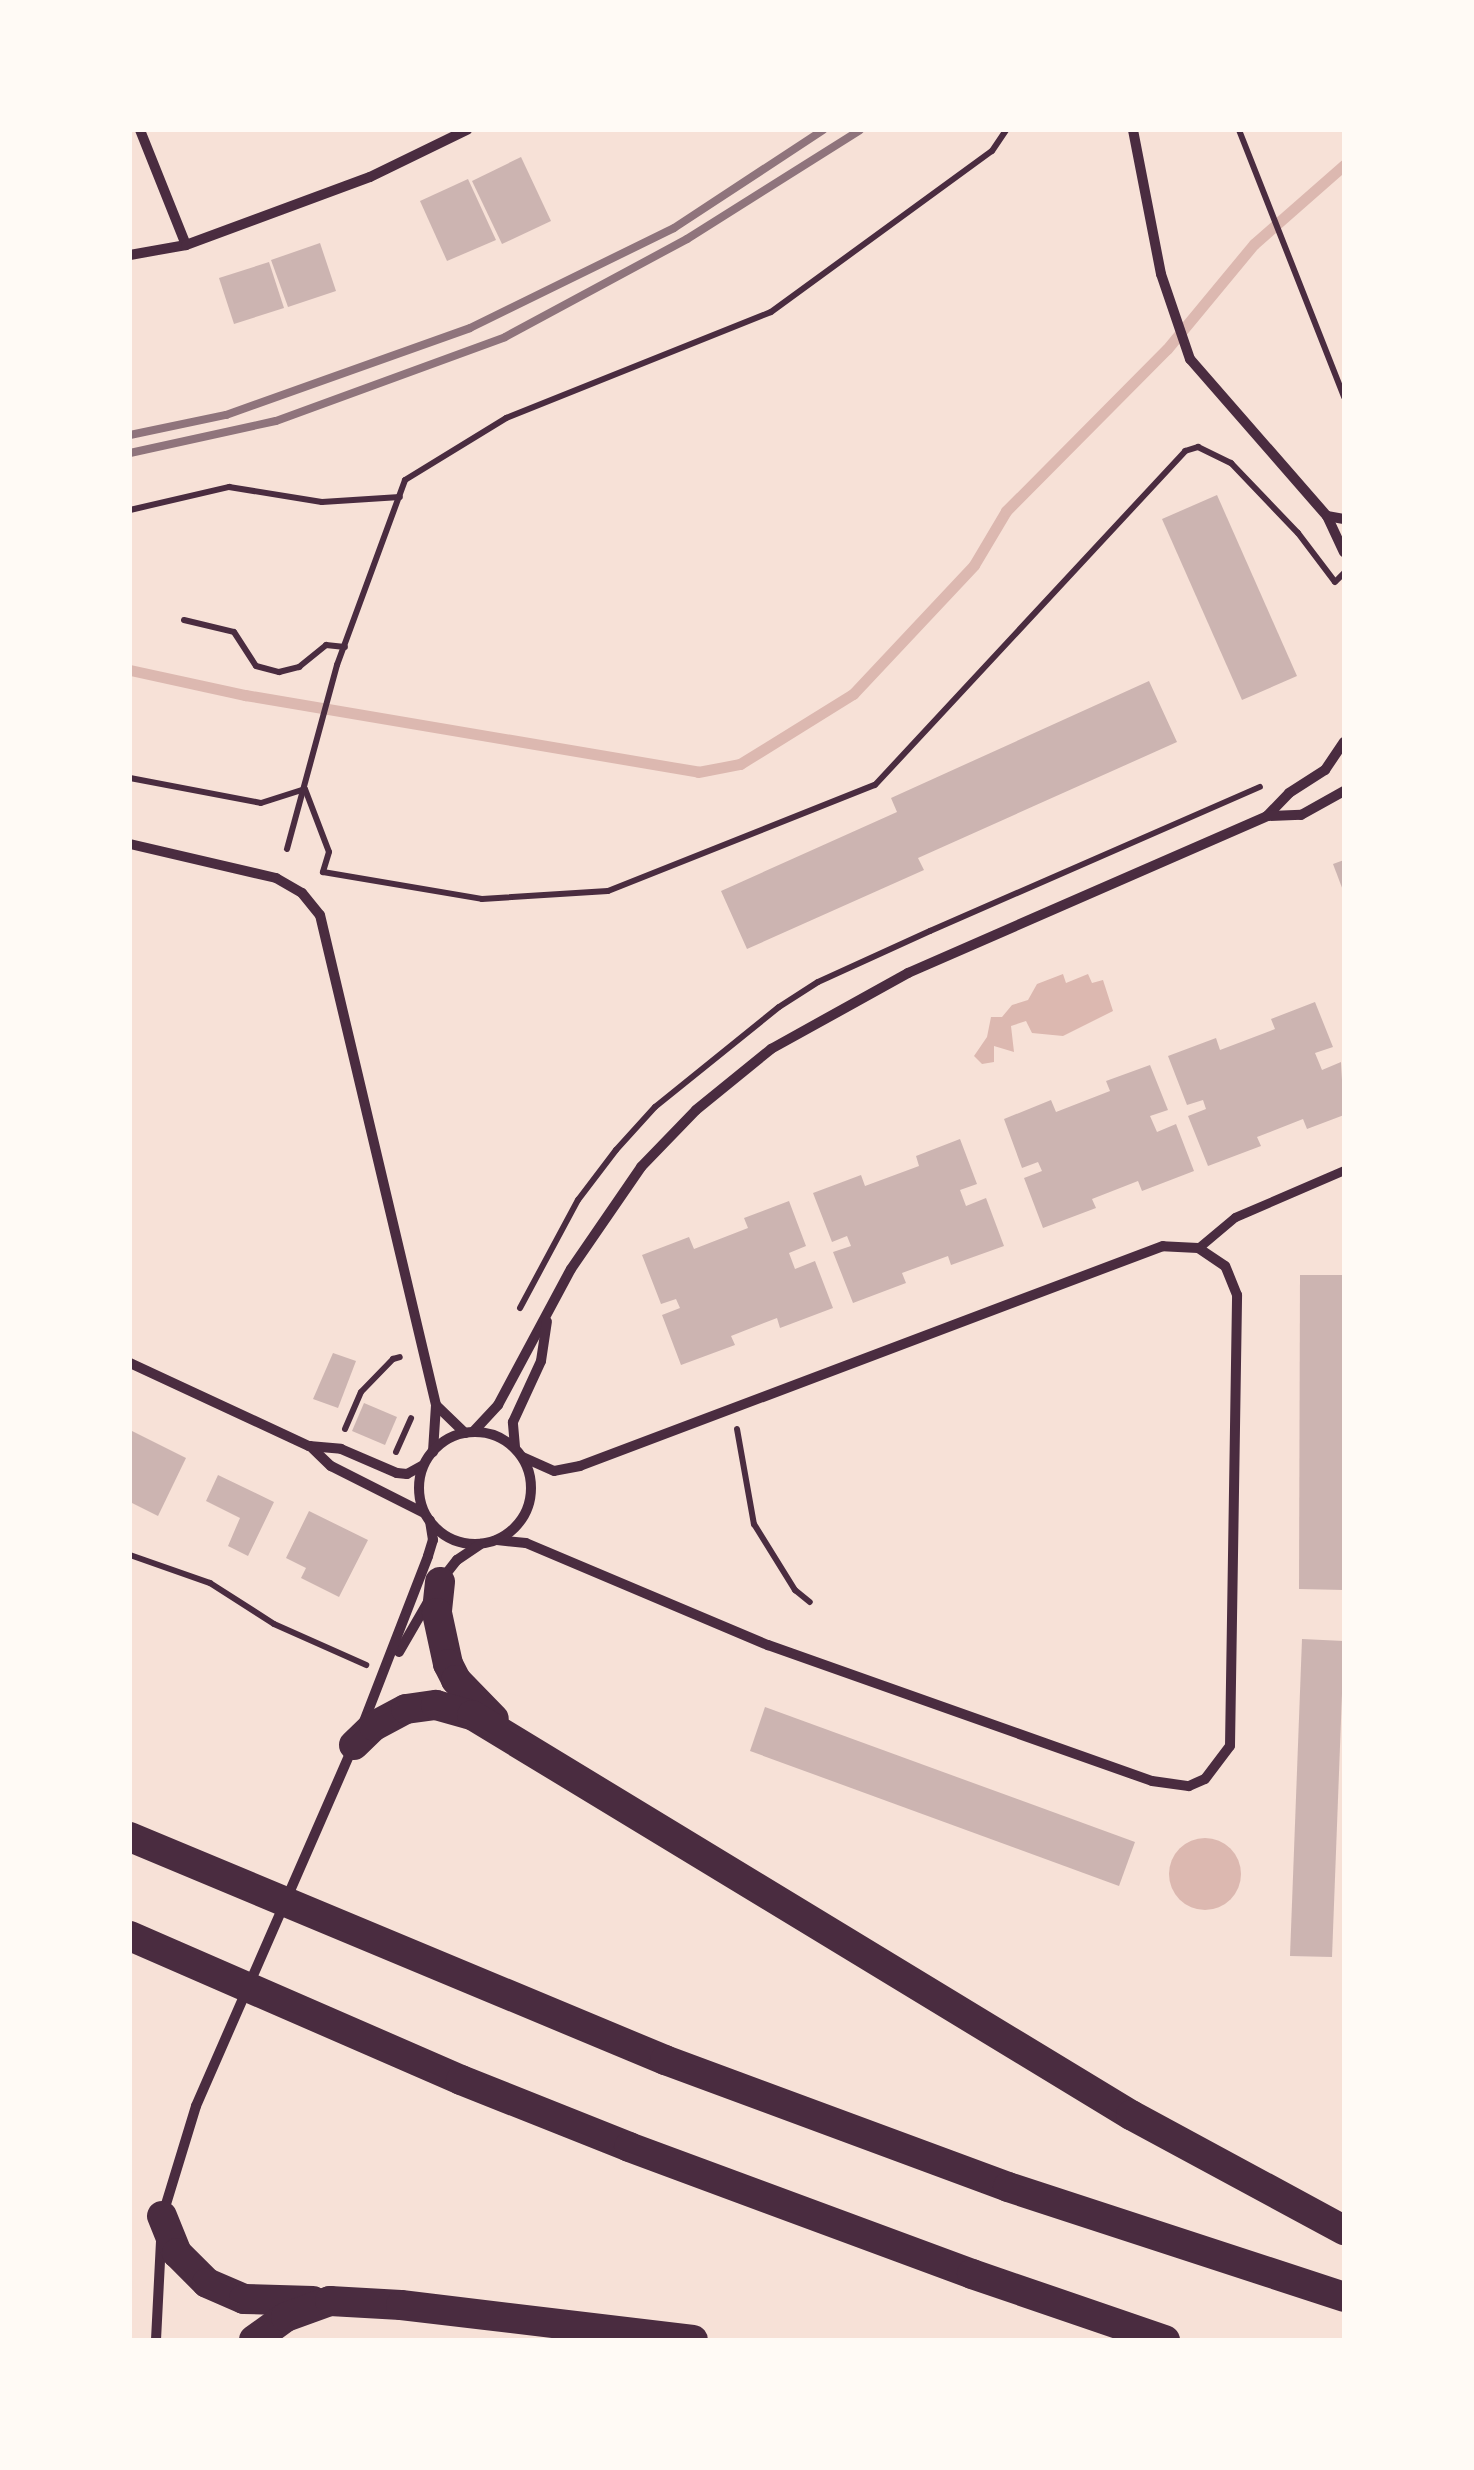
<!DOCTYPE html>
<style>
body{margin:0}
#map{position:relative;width:1474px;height:2470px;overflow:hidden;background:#f7e1d7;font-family:Jost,sans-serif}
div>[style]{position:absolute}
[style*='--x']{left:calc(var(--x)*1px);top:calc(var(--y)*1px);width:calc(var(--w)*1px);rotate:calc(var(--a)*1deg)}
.water>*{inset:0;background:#dcb8b0}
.round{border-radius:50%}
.stream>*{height:11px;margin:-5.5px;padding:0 5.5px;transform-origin:5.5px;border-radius:5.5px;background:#dcb8b0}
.building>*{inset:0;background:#ccb4b1}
.path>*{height:6px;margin:-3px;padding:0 3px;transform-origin:3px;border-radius:3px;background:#4a2c40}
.pedestrian>*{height:9px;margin:-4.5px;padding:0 4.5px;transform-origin:4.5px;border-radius:4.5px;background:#4a2c40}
.minor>*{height:10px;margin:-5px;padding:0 5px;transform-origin:5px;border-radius:5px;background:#4a2c40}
.minor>.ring{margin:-5px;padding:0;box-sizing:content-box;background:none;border:10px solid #4a2c40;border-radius:50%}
.motorway>*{height:30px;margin:-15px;padding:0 15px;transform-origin:15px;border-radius:15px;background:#4a2c40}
.rail>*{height:8px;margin:-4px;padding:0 4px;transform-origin:4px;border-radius:4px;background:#8f747c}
span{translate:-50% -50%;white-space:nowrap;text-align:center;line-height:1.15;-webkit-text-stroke:10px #fffaf5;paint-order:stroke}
.frame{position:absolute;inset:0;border:132px solid #fffaf5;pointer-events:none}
</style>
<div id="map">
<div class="water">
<i style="clip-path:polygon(1063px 974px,1066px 983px,1088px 974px,1092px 983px,1103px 980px,1113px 1011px,1063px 1036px,1032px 1033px,1026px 1021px,1011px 1026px,1014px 1052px,994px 1046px,994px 1062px,982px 1064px,974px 1056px,987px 1037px,991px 1017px,1002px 1017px,1012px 1005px,1028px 1000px,1037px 984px)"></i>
<i class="round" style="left:1169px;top:1838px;width:72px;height:72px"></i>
</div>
<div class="stream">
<i style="--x:130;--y:670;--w:118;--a:12.3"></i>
<i style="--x:245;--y:695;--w:459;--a:9.6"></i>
<i style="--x:698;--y:772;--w:43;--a:-10.8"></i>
<i style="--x:740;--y:764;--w:133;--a:-31.8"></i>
<i style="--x:853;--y:694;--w:177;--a:-46.8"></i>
<i style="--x:974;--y:565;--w:63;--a:-59.3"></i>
<i style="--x:1006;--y:511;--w:228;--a:-45.2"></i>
<i style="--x:1167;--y:349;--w:136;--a:-50.4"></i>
<i style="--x:1254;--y:244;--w:120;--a:-41.3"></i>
</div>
<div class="building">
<i style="clip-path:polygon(521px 157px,551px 221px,502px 244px,472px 181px)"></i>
<i style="clip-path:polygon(468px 179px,496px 240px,447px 261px,420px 201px)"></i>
<i style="clip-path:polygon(320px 243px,336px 291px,288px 307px,271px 260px)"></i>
<i style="clip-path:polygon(269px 262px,284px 308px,234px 324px,219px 278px)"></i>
<i style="clip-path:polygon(1217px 495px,1297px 676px,1242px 700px,1162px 519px)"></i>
<i style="clip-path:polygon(1149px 681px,1177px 742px,918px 858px,924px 870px,747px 949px,721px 891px,897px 812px,891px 798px)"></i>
<i style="clip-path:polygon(1344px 860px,1344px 893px,1333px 864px)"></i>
<i style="clip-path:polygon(1315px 1002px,1333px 1047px,1315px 1053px,1322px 1070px,1341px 1062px,1344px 1115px,1307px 1129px,1303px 1119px,1257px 1137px,1261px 1146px,1208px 1166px,1188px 1116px,1206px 1109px,1203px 1100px,1187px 1105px,1168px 1056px,1216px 1038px,1220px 1050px,1275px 1029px,1271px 1019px)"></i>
<i style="clip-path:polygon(1150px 1065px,1168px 1110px,1150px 1116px,1157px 1132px,1176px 1124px,1194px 1171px,1142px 1191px,1138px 1181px,1092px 1199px,1096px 1208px,1043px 1228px,1024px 1178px,1042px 1171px,1038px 1162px,1022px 1168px,1004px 1119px,1051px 1100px,1056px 1112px,1110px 1091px,1106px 1081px)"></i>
<i style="clip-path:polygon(960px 1139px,977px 1184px,960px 1190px,966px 1206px,986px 1198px,1004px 1246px,951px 1265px,948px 1256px,902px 1273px,906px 1283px,853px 1303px,833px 1252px,851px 1246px,847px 1236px,832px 1242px,813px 1193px,861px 1175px,865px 1186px,919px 1166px,916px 1156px)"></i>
<i style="clip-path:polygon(789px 1201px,806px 1246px,789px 1253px,795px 1269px,815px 1261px,833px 1308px,780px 1328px,777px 1318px,731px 1336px,735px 1345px,681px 1365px,662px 1315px,680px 1308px,676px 1299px,661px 1304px,642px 1255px,689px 1237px,694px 1249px,748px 1228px,744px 1218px)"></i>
<i style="clip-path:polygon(1300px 1275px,1344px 1275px,1344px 1590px,1299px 1589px)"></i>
<i style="clip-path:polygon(333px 1353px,356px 1361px,338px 1408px,313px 1399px)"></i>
<i style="clip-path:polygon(364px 1403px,397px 1417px,385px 1445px,352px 1431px)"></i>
<i style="clip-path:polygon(130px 1430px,186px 1458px,158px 1516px,130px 1502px)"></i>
<i style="clip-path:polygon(218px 1475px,274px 1502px,248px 1556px,228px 1546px,240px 1518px,206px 1501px)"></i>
<i style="clip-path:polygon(309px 1511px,368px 1540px,339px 1597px,301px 1578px,306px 1568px,286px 1558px)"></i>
<i style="clip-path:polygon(1302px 1639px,1344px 1641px,1332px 1957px,1290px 1956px)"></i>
<i style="clip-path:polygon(765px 1707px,1135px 1842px,1119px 1886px,750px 1751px)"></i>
</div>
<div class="path">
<i style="--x:1239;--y:130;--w:287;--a:68.5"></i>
<i style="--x:130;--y:510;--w:102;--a:-13.1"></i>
<i style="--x:229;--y:487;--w:94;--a:9.2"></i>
<i style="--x:322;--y:502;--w:78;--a:-3.7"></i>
<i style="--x:184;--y:620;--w:51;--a:13.5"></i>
<i style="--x:234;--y:632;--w:40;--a:57.1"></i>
<i style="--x:256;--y:666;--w:24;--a:15"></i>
<i style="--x:279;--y:672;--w:21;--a:-14"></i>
<i style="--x:299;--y:667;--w:35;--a:-39"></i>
<i style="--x:326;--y:645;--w:19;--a:6"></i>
<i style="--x:130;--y:778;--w:133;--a:10.8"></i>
<i style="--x:261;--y:803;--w:46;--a:-17.7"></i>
<i style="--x:305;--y:789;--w:67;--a:69.1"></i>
<i style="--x:329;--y:852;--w:21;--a:107"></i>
<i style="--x:323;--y:872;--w:161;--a:9.6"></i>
<i style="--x:482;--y:899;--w:126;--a:-3.6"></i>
<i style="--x:608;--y:891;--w:287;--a:-21.7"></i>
<i style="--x:875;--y:785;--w:456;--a:-47.1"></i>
<i style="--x:1185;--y:451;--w:14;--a:-17"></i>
<i style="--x:1198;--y:447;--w:37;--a:26"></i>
<i style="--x:1231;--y:463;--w:97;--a:46.3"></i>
<i style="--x:1298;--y:533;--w:61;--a:52.9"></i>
<i style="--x:1335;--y:582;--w:13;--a:-45"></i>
<i style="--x:287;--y:849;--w:191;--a:-74.8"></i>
<i style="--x:337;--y:665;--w:197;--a:-69.8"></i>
<i style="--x:405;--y:480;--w:119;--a:-31.5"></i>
<i style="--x:506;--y:418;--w:285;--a:-21.8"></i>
<i style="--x:771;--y:312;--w:273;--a:-36.1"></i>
<i style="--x:992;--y:151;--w:25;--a:-56"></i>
<i style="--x:520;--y:1308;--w:123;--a:-61.8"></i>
<i style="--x:578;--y:1200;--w:63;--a:-52.8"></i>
<i style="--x:616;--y:1150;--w:58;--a:-47.8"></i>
<i style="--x:655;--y:1107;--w:159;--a:-38.9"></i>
<i style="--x:779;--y:1007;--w:46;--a:-32.7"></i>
<i style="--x:818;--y:982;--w:123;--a:-24.5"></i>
<i style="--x:930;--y:931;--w:360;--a:-23.6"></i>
<i style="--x:345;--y:1429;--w:40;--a:-66.6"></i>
<i style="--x:361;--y:1392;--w:46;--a:-45.9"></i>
<i style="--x:393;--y:1359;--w:7;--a:-16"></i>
<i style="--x:737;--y:1429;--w:97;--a:79.9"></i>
<i style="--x:754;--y:1524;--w:78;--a:58.2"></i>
<i style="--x:795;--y:1590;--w:19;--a:39"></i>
<i style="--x:396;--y:1452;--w:37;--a:-66"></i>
<i style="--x:130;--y:1555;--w:85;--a:19.3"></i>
<i style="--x:210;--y:1583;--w:76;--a:32.6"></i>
<i style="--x:274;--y:1624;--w:101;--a:24"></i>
</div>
<div class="pedestrian">
<i style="--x:1198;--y:1248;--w:48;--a:-40"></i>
<i style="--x:1235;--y:1217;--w:119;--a:-23.3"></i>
</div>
<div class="minor">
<i style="--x:140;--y:130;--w:124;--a:68.2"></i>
<i style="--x:1133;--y:130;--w:147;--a:79"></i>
<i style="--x:1161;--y:274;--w:90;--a:71.2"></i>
<i style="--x:1190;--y:359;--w:208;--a:48.9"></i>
<i style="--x:1327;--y:516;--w:40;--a:65"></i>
<i style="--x:130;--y:255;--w:57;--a:-10.1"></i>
<i style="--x:186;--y:245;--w:196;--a:-20.3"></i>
<i style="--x:370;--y:177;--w:108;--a:-25.9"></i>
<i style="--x:1327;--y:516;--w:17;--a:10"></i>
<i style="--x:1267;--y:816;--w:32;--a:-46"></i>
<i style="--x:1289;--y:793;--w:43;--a:-32.6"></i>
<i style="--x:1325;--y:770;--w:34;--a:-56"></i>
<i style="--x:130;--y:844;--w:150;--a:13.1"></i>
<i style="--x:276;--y:878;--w:30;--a:30"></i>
<i style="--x:302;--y:893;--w:28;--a:51"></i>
<i style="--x:320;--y:915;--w:504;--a:76.68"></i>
<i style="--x:436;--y:1405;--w:47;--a:93.7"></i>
<i style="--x:130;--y:1363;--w:197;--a:24.9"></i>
<i style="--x:309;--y:1446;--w:32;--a:5"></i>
<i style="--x:341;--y:1449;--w:61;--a:23.2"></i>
<i style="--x:397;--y:1473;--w:10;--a:6"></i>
<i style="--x:407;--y:1474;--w:18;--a:-29"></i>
<i style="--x:437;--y:1406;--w:39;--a:44"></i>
<i style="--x:473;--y:1432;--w:37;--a:-47"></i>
<i style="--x:498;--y:1405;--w:154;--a:-61.8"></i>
<i style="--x:571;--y:1269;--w:124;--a:-55.5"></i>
<i style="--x:641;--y:1167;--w:79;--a:-46"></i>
<i style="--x:696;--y:1110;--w:97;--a:-39.1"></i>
<i style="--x:771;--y:1049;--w:157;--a:-29"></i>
<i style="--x:908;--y:973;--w:392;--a:-23.6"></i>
<i style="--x:1267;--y:816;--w:34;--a:-2"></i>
<i style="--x:1301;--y:815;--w:49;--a:-29.2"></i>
<i class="ring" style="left:419px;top:1432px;width:102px;height:102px"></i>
<i style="--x:310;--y:1446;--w:29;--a:44"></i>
<i style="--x:331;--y:1466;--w:104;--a:26.8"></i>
<i style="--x:515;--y:1447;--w:25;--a:-95"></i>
<i style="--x:513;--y:1422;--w:67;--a:-65.3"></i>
<i style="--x:541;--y:1361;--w:40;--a:-81.5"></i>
<i style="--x:497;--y:1540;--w:29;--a:6"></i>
<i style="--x:526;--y:1543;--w:263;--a:22.9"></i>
<i style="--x:768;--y:1645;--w:407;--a:19.5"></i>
<i style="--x:1152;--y:1781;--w:37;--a:8"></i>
<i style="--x:1189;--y:1786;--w:17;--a:-24"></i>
<i style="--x:1205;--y:1779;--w:41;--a:-52.9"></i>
<i style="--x:1230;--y:1746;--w:451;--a:-89.1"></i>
<i style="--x:1237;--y:1295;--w:31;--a:-112"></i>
<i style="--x:1225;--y:1266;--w:32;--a:-146"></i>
<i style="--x:1198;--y:1248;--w:35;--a:-177"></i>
<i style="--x:1163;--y:1246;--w:623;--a:159.33"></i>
<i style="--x:580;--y:1466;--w:26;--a:169"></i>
<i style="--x:554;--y:1471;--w:35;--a:-156"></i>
<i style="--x:442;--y:1579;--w:24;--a:-52"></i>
<i style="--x:457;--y:1560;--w:29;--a:-34"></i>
<i style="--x:399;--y:1652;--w:58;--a:-59.9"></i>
<i style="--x:363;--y:1724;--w:180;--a:-68.8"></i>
<i style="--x:428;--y:1556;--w:17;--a:-73"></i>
<i style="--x:433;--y:1540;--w:20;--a:-99"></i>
<i style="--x:163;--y:2214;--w:113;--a:-73"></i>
<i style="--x:196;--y:2106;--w:390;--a:-66.4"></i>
<i style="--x:156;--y:2340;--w:99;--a:-87.1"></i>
</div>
<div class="motorway">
<i style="--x:440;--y:1582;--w:31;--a:96"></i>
<i style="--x:437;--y:1613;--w:52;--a:77.8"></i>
<i style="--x:448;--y:1664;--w:18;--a:63"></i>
<i style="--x:456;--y:1680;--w:54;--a:45.7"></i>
<i style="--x:354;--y:1745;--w:28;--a:-44"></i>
<i style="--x:374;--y:1726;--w:36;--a:-28"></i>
<i style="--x:406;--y:1709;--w:30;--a:-8"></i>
<i style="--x:436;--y:1705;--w:37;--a:16"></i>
<i style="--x:472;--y:1715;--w:771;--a:31.26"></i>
<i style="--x:1131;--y:2115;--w:242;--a:28.4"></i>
<i style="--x:130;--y:1837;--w:580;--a:22.63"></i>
<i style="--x:665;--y:2060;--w:366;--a:20.3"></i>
<i style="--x:1008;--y:2187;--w:354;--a:18.1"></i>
<i style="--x:130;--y:1936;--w:361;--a:23.5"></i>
<i style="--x:461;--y:2080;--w:181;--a:21.7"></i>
<i style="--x:629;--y:2147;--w:366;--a:20.3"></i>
<i style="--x:972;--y:2274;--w:204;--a:18.9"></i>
<i style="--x:162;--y:2216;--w:40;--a:68"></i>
<i style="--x:177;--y:2253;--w:42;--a:45"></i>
<i style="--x:207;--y:2283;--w:40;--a:23.4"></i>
<i style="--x:244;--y:2299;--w:69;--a:1.7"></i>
<i style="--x:254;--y:2340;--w:39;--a:-36"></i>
<i style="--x:286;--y:2317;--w:47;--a:-20"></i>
<i style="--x:330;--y:2301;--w:71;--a:3.2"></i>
<i style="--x:401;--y:2305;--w:294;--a:6.8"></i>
</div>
<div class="rail">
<i style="--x:130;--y:435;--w:98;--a:-11.8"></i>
<i style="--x:226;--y:415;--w:259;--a:-19.6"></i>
<i style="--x:470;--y:328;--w:227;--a:-26.1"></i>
<i style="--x:674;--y:228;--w:178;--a:-33.3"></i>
<i style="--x:130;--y:453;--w:149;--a:-12.4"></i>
<i style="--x:276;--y:421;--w:244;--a:-20.1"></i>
<i style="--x:505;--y:337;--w:207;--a:-28.3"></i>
<i style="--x:687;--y:239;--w:204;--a:-32.2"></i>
</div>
<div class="frame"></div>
</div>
